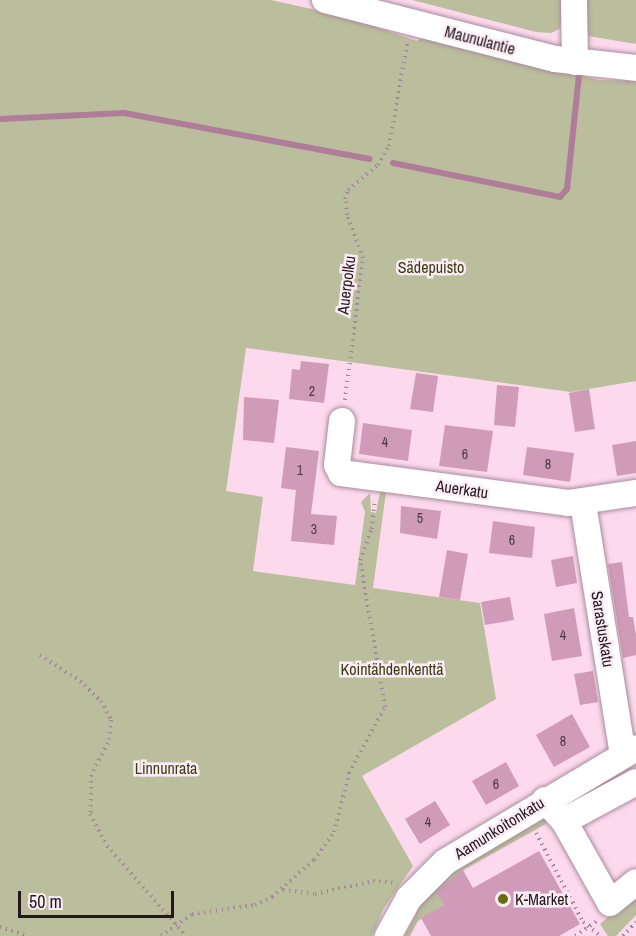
<!DOCTYPE html>
<meta charset="utf-8">
<style>
body{margin:0}
#map{position:relative;width:636px;height:936px;overflow:hidden;background:#fcd9ec;font-family:"Archivo Narrow",sans-serif}
div>[style]{position:absolute}
[style*='--x']{left:calc(var(--x)*1px);top:calc(var(--y)*1px);width:calc(var(--w)*1px);rotate:calc(var(--a)*1deg)}
.green>*{inset:0;background:#babe9c}
.stream>*{height:6px;margin:-3px;padding:0 3px;transform-origin:3px;border-radius:3px;background:#af7c99}
.building>*{inset:0;background:#d09bb9}
.path>*{height:4px;margin-top:-2px;transform-origin:0;background:repeating-linear-gradient(90deg,#a48a98 0 1.5px,transparent 0 6px)}
.roads{filter:drop-shadow(0 0 2px #ab8b9d) drop-shadow(0 0 2px #ab8b9d)}
.minor>*{height:26px;margin:-13px;padding:0 13px;transform-origin:13px;border-radius:13px;background:#fff}
.dots>*{width:16px;height:16px;translate:-50% -50%;box-sizing:border-box;border:3px solid #fcedf5;border-radius:50%}
span{translate:-50% -50%;white-space:nowrap;text-align:center;line-height:1.15;-webkit-text-stroke:5px #fcedf5;paint-order:stroke}
.number-label{font-size:14px;color:#4f3946}
.number-label span{-webkit-text-stroke-width:0}
.street-label{font-size:16px;color:#24181f}
.park-label{font-size:16px;color:#3b3e14}
.poi-label{font-size:16px;color:#24181f}
.left{translate:0 -50%;text-align:left}
.scale{position:absolute;left:18px;top:891px;width:156px;height:27px;box-sizing:border-box;border:3px solid #24181f;border-top:0;padding-left:8px;font-size:18px;line-height:21px;white-space:nowrap;color:#24181f;-webkit-text-stroke:4px #fcedf5;paint-order:stroke}
</style>
<div id="map">
<div class="green">
<i style="clip-path:polygon(0 0,271px 0,343px 16px,417px 41px,423px 37px,599px 80px,636px 81px,636px 381px,571px 392px,246px 348px,226px 491px,263px 497px,253px 571px,355px 585px,365px 512px,361px 502px,370px 493px,371px 512px,376px 513px,381px 487px,452px 496px,452px 501px,386px 492px,373px 588px,480px 603px,496px 699px,362px 776px,413px 866px,384px 908px,372px 936px,0 936px)"></i>
<i style="clip-path:polygon(412px 0,562px 0,563px 20px,559px 29px,551px 33px,536px 32px)"></i>
<i style="clip-path:polygon(585px 0,636px 0,636px 44px,588px 36px)"></i>
<i style="clip-path:polygon(546px 816px,546px 824px,463px 870px,437px 892px,444px 905px,418px 921px,410px 936px,405px 936px,422px 902px,449px 874px)"></i>
<i style="clip-path:polygon(636px 893px,636px 915px,616px 936px,608px 936px,600px 924px)"></i>
</div>
<div class="stream">
<i style="--x:0;--y:119;--w:124;--a:-2.8"></i>
<i style="--x:124;--y:113;--w:250;--a:10.6"></i>
<i style="--x:393;--y:163;--w:170;--a:11.5"></i>
<i style="--x:560;--y:197;--w:11;--a:-49"></i>
<i style="--x:567;--y:189;--w:116;--a:-84"></i>
</div>
<div class="building">
<i style="clip-path:polygon(301px 361px,329px 364px,324px 403px,289px 399px,292px 369px,300px 370px)"></i>
<i style="clip-path:polygon(416px 373px,438px 376px,433px 412px,410px 409px)"></i>
<i style="clip-path:polygon(497px 385px,519px 387px,515px 427px,494px 425px)"></i>
<i style="clip-path:polygon(589px 389px,595px 429px,575px 432px,569px 393px)"></i>
<i style="clip-path:polygon(244px 397px,279px 400px,274px 443px,243px 440px)"></i>
<i style="clip-path:polygon(363px 423px,412px 430px,408px 461px,359px 454px)"></i>
<i style="clip-path:polygon(445px 425px,493px 431px,487px 472px,439px 466px)"></i>
<i style="clip-path:polygon(636px 441px,636px 473px,617px 476px,612px 445px)"></i>
<i style="clip-path:polygon(286px 447px,319px 451px,311px 514px,337px 516px,334px 545px,291px 541px,296px 490px,281px 488px)"></i>
<i style="clip-path:polygon(527px 447px,574px 453px,570px 482px,523px 475px)"></i>
<i style="clip-path:polygon(401px 506px,441px 511px,437px 539px,400px 533px)"></i>
<i style="clip-path:polygon(493px 521px,535px 527px,532px 558px,489px 553px)"></i>
<i style="clip-path:polygon(447px 550px,468px 554px,460px 600px,439px 597px)"></i>
<i style="clip-path:polygon(573px 556px,577px 583px,556px 587px,551px 560px)"></i>
<i style="clip-path:polygon(622px 562px,629px 617px,633px 617px,636px 635px,636px 655px,623px 658px,608px 564px)"></i>
<i style="clip-path:polygon(510px 597px,514px 620px,485px 625px,481px 602px)"></i>
<i style="clip-path:polygon(574px 608px,582px 656px,552px 661px,544px 614px)"></i>
<i style="clip-path:polygon(593px 671px,598px 702px,580px 705px,574px 674px)"></i>
<i style="clip-path:polygon(572px 714px,590px 747px,554px 767px,536px 735px)"></i>
<i style="clip-path:polygon(506px 762px,519px 786px,486px 805px,472px 781px)"></i>
<i style="clip-path:polygon(435px 801px,450px 825px,420px 844px,405px 819px)"></i>
<i style="clip-path:polygon(539px 851px,580px 924px,559px 936px,431px 936px,421px 918px,444px 905px,436px 892px,463px 870px,473px 888px)"></i>
</div>
<div class="path">
<i style="--x:345;--y:400;--w:143;--a:-82.8"></i>
<i style="--x:363;--y:258;--w:46;--a:-110.4"></i>
<i style="--x:347;--y:215;--w:16;--a:-97"></i>
<i style="--x:345;--y:199;--w:9;--a:-72"></i>
<i style="--x:348;--y:190;--w:39;--a:-40"></i>
<i style="--x:378;--y:165;--w:22;--a:-60"></i>
<i style="--x:389;--y:146;--w:104;--a:-80"></i>
<i style="--x:40;--y:655;--w:48;--a:33"></i>
<i style="--x:80;--y:681;--w:29;--a:44"></i>
<i style="--x:101;--y:701;--w:21;--a:62"></i>
<i style="--x:111;--y:720;--w:23;--a:97"></i>
<i style="--x:108;--y:743;--w:36;--a:118"></i>
<i style="--x:91;--y:775;--w:39;--a:91"></i>
<i style="--x:90;--y:814;--w:36;--a:62"></i>
<i style="--x:107;--y:846;--w:120;--a:48.7"></i>
<i style="--x:536;--y:833;--w:101;--a:62.2"></i>
<i style="--x:583;--y:922;--w:22;--a:39"></i>
<i style="--x:283;--y:890;--w:32;--a:7"></i>
<i style="--x:315;--y:894;--w:59;--a:-12.6"></i>
<i style="--x:373;--y:881;--w:20;--a:6"></i>
<i style="--x:0;--y:927;--w:28;--a:18"></i>
<i style="--x:161;--y:936;--w:38;--a:-35"></i>
<i style="--x:192;--y:914;--w:64;--a:-8.1"></i>
<i style="--x:255;--y:905;--w:19;--a:-25"></i>
<i style="--x:272;--y:897;--w:56;--a:-41.4"></i>
<i style="--x:314;--y:860;--w:34;--a:-54"></i>
<i style="--x:334;--y:832;--w:61;--a:-75.7"></i>
<i style="--x:349;--y:773;--w:75;--a:-61.4"></i>
<i style="--x:385;--y:707;--w:149;--a:-99.7"></i>
<i style="--x:360;--y:560;--w:33;--a:-69"></i>
<i style="--x:372;--y:529;--w:29;--a:-84"></i>
<i style="--x:575;--y:936;--w:27;--a:-34"></i>
<i style="--x:623;--y:936;--w:19;--a:-47"></i>
</div>
<div class="roads">
<div class="minor">
<i style="--x:325;--y:0;--w:237;--a:14.4"></i>
<i style="--x:555;--y:59;--w:81;--a:6.3"></i>
<i style="--x:574;--y:0;--w:62;--a:89.1"></i>
<i style="--x:342;--y:421;--w:44;--a:96.5"></i>
<i style="--x:337;--y:465;--w:9;--a:63"></i>
<i style="--x:341;--y:473;--w:229;--a:7.5"></i>
<i style="--x:568;--y:503;--w:69;--a:-8.4"></i>
<i style="--x:583;--y:503;--w:255;--a:81"></i>
<i style="--x:545;--y:800;--w:28;--a:48"></i>
<i style="--x:564;--y:821;--w:94;--a:60.7"></i>
<i style="--x:610;--y:903;--w:33;--a:-39"></i>
<i style="--x:564;--y:821;--w:82;--a:-28.4"></i>
<i style="--x:388;--y:936;--w:43;--a:-61.1"></i>
<i style="--x:409;--y:898;--w:51;--a:-45"></i>
<i style="--x:445;--y:862;--w:222;--a:-30.8"></i>
</div>
</div>
<div class="dots">
<i style="left:503px;top:899px;background:#666c0f"></i>
</div>
<div class="number-label">
<span style="left:312px;top:391px">2</span>
<span style="left:385px;top:442px">4</span>
<span style="left:465px;top:454px">6</span>
<span style="left:548px;top:464px">8</span>
<span style="left:300px;top:470px">1</span>
<span style="left:420px;top:518px">5</span>
<span style="left:314px;top:529px">3</span>
<span style="left:512px;top:540px">6</span>
<span style="left:563px;top:635px">4</span>
<span style="left:563px;top:741px">8</span>
<span style="left:496px;top:784px">6</span>
<span style="left:428px;top:822px">4</span>
</div>
<div class="street-label">
<span style="left:480px;top:40px;rotate:15deg">Maunulantie</span>
<span style="left:346px;top:285px;rotate:-83deg">Auerpolku</span>
<span style="left:462px;top:489px;rotate:8deg">Auerkatu</span>
<span style="left:603px;top:629px;rotate:81deg">Sarastuskatu</span>
<span style="left:499px;top:828px;rotate:-32deg">Aamunkoitonkatu</span>
</div>
<div class="park-label">
<span style="left:431px;top:267px">Sädepuisto</span>
<span style="left:392px;top:669px">Kointähdenkenttä</span>
<span style="left:166px;top:768px">Linnunrata</span>
</div>
<div class="poi-label">
<span class="left" style="left:515px;top:899px">K-Market</span>
</div>
<div class="scale">50 m</div>
</div>
